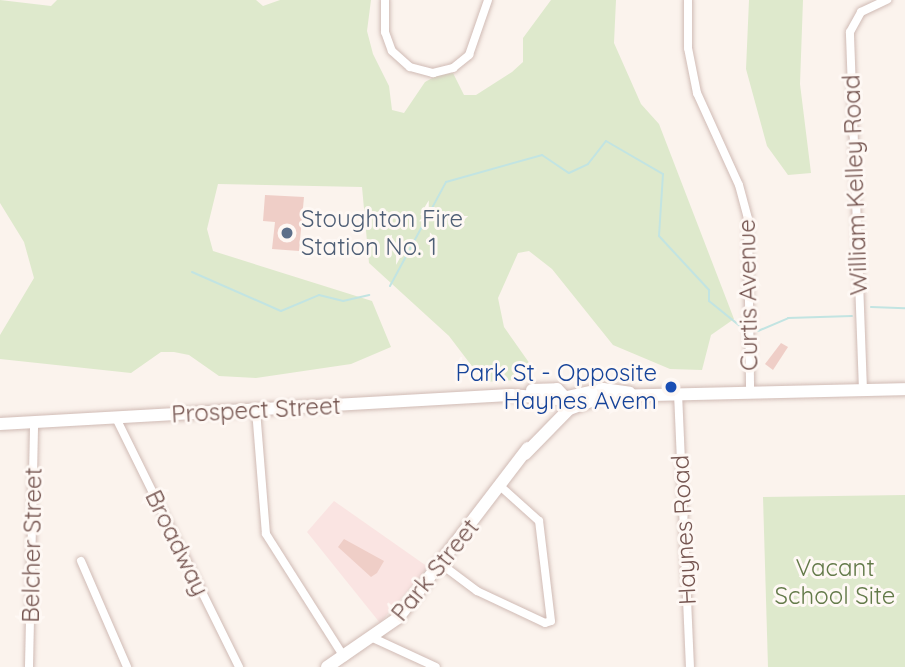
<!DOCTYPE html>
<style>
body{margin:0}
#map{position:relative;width:905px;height:667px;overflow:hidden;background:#fbf3ed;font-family:Quicksand,sans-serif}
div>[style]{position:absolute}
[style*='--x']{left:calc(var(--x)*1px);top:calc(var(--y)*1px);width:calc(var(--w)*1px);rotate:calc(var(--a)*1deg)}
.commercial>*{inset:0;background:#fae4e2}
.green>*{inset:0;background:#dee9cc}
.stream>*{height:2px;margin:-1px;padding:0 1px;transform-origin:1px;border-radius:1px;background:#c2e4e2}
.building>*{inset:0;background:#efcec7}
.roads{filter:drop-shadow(0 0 2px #d0bbb5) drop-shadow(0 0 2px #d0bbb5)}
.street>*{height:8px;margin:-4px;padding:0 4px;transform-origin:4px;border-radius:4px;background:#fff}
.secondary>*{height:12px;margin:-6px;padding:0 6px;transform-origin:6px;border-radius:6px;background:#fff}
.dots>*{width:19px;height:19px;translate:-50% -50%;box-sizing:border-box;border:4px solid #fef8f4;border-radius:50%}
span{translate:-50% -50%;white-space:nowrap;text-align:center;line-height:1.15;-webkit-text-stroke:6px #fef8f4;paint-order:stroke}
.street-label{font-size:24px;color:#765651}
.service-label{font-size:24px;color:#4e5e75}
.left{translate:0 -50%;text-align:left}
.transit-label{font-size:24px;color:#164399}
.right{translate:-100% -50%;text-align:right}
.park-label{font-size:24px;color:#637a49}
</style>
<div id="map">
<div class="commercial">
<i style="clip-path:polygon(334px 501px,428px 567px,380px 623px,307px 532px)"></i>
</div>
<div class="green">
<i style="clip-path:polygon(0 0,51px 6px,57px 0,256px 0,263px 6px,280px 0,371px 0,367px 31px,373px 54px,389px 86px,392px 110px,404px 113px,425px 82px,436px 76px,453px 73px,464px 95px,476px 95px,512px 72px,523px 62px,523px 38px,551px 0,616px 0,614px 43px,641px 104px,659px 124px,734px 319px,711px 335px,702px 370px,670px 369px,613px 345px,552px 269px,529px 251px,518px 253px,498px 298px,504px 327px,530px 364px,518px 380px,484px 382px,449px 336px,369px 263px,362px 187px,218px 184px,207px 229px,213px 251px,372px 301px,391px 347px,351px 364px,256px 378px,219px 376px,189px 355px,174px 352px,161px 352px,131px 373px,0 359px,0 335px,34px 278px,24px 242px,0 203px)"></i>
<i style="clip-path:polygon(749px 0,803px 0,800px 84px,811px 173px,788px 175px,767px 146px,746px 69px)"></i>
<i style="clip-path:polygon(905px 495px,905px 667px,768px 667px,763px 497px)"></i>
</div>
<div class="stream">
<i style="--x:192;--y:272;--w:97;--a:23.7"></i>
<i style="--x:281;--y:311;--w:41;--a:-22.8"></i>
<i style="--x:319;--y:295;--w:25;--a:14"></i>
<i style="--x:343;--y:301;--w:27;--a:-13"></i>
<i style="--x:390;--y:286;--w:118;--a:-61.7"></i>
<i style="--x:446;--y:182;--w:100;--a:-15.7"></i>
<i style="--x:542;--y:155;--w:32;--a:34"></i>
<i style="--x:569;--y:173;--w:21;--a:-25"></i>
<i style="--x:588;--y:164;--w:29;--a:-52"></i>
<i style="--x:606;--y:141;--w:66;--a:30.1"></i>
<i style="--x:663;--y:174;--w:62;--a:93.7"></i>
<i style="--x:659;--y:236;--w:74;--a:47.2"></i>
<i style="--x:709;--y:290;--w:11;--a:90"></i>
<i style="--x:709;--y:301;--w:46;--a:38.9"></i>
<i style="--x:871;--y:307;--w:34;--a:2"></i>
<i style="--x:758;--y:331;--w:33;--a:-23"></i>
<i style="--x:788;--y:318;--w:64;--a:-1.8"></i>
</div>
<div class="building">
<i style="clip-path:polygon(265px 195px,304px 197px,299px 251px,272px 249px,275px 222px,263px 221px)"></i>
<i style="clip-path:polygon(781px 343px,788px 347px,773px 370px,765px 364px)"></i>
<i style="clip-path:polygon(344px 539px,384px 561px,377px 573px,371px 577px,338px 547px)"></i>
</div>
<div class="roads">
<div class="street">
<i style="--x:385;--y:0;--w:32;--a:90"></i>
<i style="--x:385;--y:32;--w:20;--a:70"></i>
<i style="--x:392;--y:51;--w:24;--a:42"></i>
<i style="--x:410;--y:67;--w:24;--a:15"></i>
<i style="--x:433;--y:73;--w:21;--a:-14"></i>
<i style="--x:453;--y:68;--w:21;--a:-39"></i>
<i style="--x:469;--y:55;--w:58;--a:-70.9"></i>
<i style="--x:688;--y:0;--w:48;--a:90"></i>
<i style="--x:688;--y:48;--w:46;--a:78.7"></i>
<i style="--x:697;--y:93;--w:101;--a:65.5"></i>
<i style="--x:739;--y:185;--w:35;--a:75"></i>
<i style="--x:748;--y:219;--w:173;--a:89.3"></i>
<i style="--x:863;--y:390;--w:358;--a:-92.1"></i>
<i style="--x:850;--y:32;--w:23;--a:-61"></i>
<i style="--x:861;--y:12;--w:29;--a:-25"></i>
<i style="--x:678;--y:393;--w:274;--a:87.5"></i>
<i style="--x:256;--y:410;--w:124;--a:85.4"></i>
<i style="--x:266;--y:534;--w:146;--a:57.6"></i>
<i style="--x:116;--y:418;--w:278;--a:63.7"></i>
<i style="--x:81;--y:561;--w:116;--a:66.5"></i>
<i style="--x:441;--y:564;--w:45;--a:36.9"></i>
<i style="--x:477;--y:591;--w:75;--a:25.2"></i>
<i style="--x:545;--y:623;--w:6;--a:-18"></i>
<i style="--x:551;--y:621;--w:101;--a:-96.8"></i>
<i style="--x:539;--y:521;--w:52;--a:-138.1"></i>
<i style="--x:373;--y:638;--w:69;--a:24.7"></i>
<i style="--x:29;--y:667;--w:245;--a:-88.8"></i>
</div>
<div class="secondary">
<i style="--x:532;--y:390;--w:25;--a:-2"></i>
<i style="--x:557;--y:389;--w:16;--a:47"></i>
<i style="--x:0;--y:424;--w:512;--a:-3.25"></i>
<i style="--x:511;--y:395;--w:47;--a:4.9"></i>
<i style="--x:558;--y:399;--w:46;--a:-12.5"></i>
<i style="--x:603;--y:389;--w:27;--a:8"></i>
<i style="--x:525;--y:454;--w:63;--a:-45.6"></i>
<i style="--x:569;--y:409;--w:37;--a:-20"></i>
<i style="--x:604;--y:396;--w:301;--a:-1.3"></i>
<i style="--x:327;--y:667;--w:86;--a:-34.6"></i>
<i style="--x:398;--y:618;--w:214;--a:-52.6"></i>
</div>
</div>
<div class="dots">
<i style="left:287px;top:233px;background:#5c6f8a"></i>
<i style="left:671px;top:387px;background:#1a4fb4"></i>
</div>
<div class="street-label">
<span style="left:855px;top:185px;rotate:-92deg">William Kelley Road</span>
<span style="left:748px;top:295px;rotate:-91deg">Curtis Avenue</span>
<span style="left:256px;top:410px;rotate:-3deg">Prospect Street</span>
<span style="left:684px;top:530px;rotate:-93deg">Haynes Road</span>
<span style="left:177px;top:543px;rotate:64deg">Broadway</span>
<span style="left:32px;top:545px;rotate:-89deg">Belcher Street</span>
<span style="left:435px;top:570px;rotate:-51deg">Park Street</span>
</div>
<div class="service-label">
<span class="left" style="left:301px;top:233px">Stoughton Fire<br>Station No. 1</span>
</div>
<div class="transit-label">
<span class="right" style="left:657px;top:387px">Park St - Opposite<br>Haynes Avem</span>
</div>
<div class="park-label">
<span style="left:835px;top:582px">Vacant<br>School Site</span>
</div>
</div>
